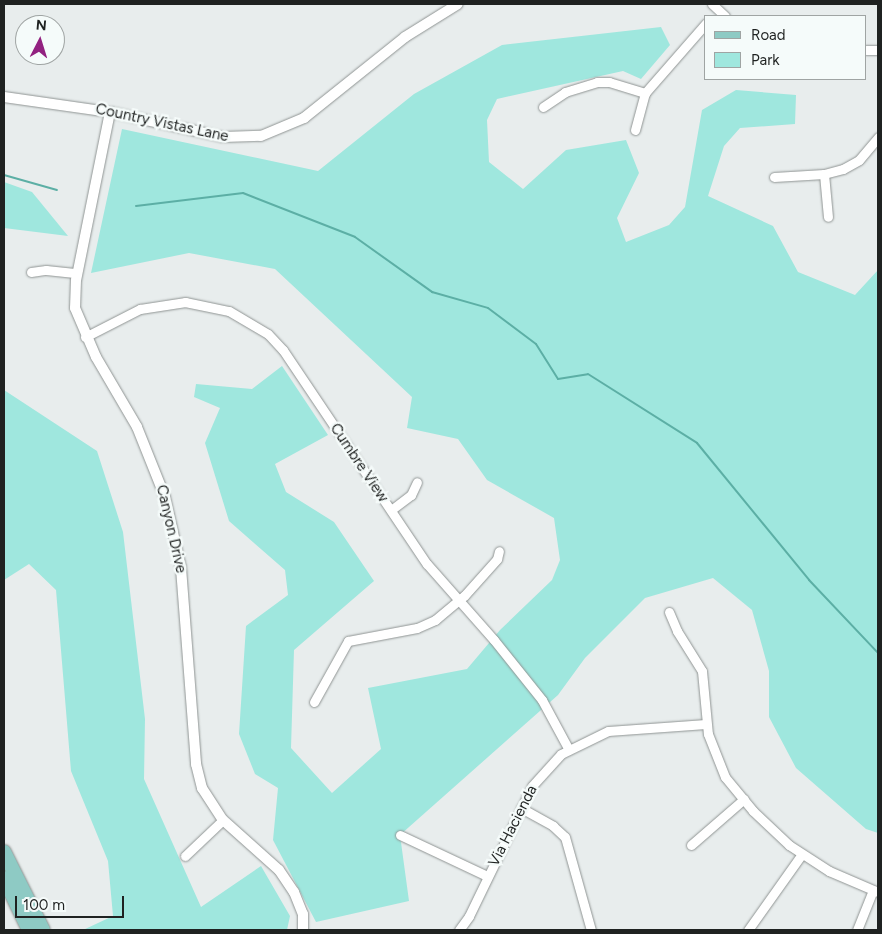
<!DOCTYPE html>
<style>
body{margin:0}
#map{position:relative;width:882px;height:934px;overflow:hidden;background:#e8eded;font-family:Figtree,sans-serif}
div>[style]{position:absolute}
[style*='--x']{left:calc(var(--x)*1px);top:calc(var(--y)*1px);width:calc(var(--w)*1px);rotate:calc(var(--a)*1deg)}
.green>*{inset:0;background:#9fe7de}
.stream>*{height:2px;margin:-1px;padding:0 1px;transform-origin:1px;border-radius:1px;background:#5cafa5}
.roads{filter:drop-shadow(0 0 1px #8f9493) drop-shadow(0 0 1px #8f9493)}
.minor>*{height:9px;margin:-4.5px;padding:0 4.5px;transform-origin:4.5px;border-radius:4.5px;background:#fff}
.tertiary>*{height:10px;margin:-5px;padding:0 5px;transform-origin:5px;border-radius:5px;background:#fff}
.primary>*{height:14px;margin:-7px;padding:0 7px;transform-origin:7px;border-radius:7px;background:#8ecac4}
span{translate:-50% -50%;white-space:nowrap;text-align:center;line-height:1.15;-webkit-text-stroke:5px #f5fbfa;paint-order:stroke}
.street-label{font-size:15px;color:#1f2221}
.frame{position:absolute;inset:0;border:5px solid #1f2221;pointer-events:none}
.legend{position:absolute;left:704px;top:15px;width:162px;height:65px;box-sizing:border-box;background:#f5fbfa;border:1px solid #9fa4a3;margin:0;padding:6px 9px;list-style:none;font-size:15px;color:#1f2221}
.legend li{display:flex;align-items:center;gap:10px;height:25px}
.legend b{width:25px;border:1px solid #9fa4a3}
.north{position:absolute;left:15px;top:15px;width:50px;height:50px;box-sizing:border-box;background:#f5fbfa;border:1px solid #9fa4a3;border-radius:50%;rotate:5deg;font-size:14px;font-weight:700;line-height:20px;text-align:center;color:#1f2221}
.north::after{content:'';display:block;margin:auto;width:18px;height:22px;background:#922180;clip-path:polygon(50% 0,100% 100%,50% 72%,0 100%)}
.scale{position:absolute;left:15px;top:896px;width:109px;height:22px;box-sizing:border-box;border:2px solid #1f2221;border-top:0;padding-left:6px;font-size:15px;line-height:18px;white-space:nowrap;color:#1f2221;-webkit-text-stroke:4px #f5fbfa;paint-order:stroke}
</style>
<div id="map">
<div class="green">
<i style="clip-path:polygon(661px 27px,670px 45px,641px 79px,623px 71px,497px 99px,487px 120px,489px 162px,523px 189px,566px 150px,626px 140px,639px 173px,617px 218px,626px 242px,669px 225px,685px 207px,702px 110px,736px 90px,796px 95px,795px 124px,740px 128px,724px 146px,708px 196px,773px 226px,798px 272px,855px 295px,878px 270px,878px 833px,866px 829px,796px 768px,769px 717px,769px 671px,752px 610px,713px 578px,645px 598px,585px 658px,558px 695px,400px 835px,409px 901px,316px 922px,273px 840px,278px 788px,255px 774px,239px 734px,246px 626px,288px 595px,285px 570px,229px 521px,205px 443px,220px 408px,194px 397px,196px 384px,252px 389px,282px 366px,328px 435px,275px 464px,286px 492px,334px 522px,374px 581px,294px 650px,291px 748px,332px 793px,381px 749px,368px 688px,467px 669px,500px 630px,552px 580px,560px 560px,554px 518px,487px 480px,458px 439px,407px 428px,412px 397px,275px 269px,189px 253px,91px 273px,122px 129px,318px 171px,414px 94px,502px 45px)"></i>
<i style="clip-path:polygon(4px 182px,32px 192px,68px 236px,4px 228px)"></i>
<i style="clip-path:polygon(4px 390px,97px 451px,123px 532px,145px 719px,144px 779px,201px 907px,261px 866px,290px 916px,287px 930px,83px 930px,113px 916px,108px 861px,71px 771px,56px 590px,29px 564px,4px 580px)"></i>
</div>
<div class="stream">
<i style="--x:4;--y:175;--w:55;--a:15.8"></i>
<i style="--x:136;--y:206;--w:108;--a:-6.9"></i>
<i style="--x:243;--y:193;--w:120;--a:21.4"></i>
<i style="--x:355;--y:237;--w:95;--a:35.5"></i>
<i style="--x:432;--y:292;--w:58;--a:15.9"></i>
<i style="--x:488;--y:308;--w:60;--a:36.9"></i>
<i style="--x:536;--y:344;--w:41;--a:57.8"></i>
<i style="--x:558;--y:379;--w:30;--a:-9"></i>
<i style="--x:588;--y:374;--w:129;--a:32.3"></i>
<i style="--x:697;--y:443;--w:177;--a:50.7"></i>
<i style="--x:809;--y:580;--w:100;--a:46.6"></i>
</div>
<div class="roads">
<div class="minor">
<i style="--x:712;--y:4;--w:18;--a:43"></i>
<i style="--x:866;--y:50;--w:12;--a:0"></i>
<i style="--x:543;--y:107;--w:27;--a:-34"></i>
<i style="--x:565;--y:92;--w:34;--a:-17"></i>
<i style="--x:597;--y:82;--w:12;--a:0"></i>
<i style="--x:609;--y:82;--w:38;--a:17"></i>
<i style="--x:635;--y:130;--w:38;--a:-75"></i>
<i style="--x:645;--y:93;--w:93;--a:-48.9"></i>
<i style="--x:824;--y:174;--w:43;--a:84.7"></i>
<i style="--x:774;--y:177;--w:50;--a:-3.4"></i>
<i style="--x:824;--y:174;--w:20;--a:-15"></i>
<i style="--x:843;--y:169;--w:18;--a:-29"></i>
<i style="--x:859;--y:160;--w:30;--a:-50"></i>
<i style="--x:31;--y:272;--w:15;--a:-8"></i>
<i style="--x:46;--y:270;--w:31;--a:6"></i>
<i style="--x:85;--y:337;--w:62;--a:-27"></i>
<i style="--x:140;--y:309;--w:46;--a:-8.8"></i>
<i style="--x:185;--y:302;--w:45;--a:11.6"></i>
<i style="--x:229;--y:311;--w:45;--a:30.5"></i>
<i style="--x:268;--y:334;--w:22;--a:47"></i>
<i style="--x:283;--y:350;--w:258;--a:56.1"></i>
<i style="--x:427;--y:564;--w:101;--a:48.6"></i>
<i style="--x:494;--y:640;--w:77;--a:51.3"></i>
<i style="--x:542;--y:700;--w:55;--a:61.6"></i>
<i style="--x:391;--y:510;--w:25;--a:-37"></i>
<i style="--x:411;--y:495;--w:14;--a:-65"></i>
<i style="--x:669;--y:612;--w:21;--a:67"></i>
<i style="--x:677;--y:631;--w:47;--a:58"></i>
<i style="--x:702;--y:671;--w:63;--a:84.6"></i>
<i style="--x:708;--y:734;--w:46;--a:68.4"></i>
<i style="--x:725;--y:777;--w:44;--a:50.5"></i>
<i style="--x:753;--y:811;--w:50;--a:43.4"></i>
<i style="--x:789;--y:845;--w:48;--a:33"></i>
<i style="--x:829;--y:871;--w:53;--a:23.2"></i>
<i style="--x:314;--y:702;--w:70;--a:-60.9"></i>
<i style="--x:348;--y:641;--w:70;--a:-10.7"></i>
<i style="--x:417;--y:628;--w:20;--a:-24"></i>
<i style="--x:435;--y:620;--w:38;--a:-40"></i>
<i style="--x:464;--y:596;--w:50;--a:-48.3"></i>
<i style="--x:497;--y:559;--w:8;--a:-76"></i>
<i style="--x:521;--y:808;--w:37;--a:29"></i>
<i style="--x:553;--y:826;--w:16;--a:43"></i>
<i style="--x:565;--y:837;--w:97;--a:74.4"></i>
<i style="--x:400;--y:835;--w:96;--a:25.2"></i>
<i style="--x:691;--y:845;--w:70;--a:-41"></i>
<i style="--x:185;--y:856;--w:52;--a:-43.5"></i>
<i style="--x:459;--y:930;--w:17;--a:-54"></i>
<i style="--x:469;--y:916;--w:144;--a:-64.1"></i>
<i style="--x:532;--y:786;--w:43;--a:-47.8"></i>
<i style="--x:561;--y:754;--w:52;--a:-26.1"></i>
<i style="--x:608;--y:731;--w:98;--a:-4.1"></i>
<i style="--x:748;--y:930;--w:93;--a:-54.6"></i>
<i style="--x:857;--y:930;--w:43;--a:-68.2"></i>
</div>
<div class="tertiary">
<i style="--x:4;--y:97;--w:107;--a:8.1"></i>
<i style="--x:110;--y:112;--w:116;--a:12.5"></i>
<i style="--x:223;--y:137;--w:38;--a:-2"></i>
<i style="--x:261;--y:136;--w:47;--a:-22.7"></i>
<i style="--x:304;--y:118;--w:129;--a:-38.7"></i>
<i style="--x:405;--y:37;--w:62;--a:-31.9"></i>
<i style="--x:110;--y:112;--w:171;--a:101.4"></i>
<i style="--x:76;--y:280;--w:28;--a:92"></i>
<i style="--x:75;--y:308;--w:53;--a:66.8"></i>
<i style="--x:96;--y:357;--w:81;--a:59.6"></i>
<i style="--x:137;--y:427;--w:75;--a:68.2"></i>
<i style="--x:165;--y:497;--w:73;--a:77.3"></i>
<i style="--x:181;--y:568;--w:197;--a:85.6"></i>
<i style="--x:196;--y:764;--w:25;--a:76"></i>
<i style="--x:202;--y:788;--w:38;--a:57"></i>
<i style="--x:223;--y:820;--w:75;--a:41.8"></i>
<i style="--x:279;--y:870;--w:27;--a:56"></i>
<i style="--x:294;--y:892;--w:24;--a:68"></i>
<i style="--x:303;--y:914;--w:16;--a:90"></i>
</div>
<div class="primary">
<i style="--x:4;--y:852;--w:87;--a:63.4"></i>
<i style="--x:4;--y:878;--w:58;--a:64.3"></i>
</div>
</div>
<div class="street-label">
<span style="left:162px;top:123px;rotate:12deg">Country Vistas Lane</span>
<span style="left:359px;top:463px;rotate:56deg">Cumbre View</span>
<span style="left:171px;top:529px;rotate:77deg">Canyon Drive</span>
<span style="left:513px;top:826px;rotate:-63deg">Via Hacienda</span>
</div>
<div class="frame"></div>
<ul class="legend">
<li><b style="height:6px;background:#8ecac4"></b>Road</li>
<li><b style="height:14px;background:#9fe7de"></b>Park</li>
</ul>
<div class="north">N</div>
<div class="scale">100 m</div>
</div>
